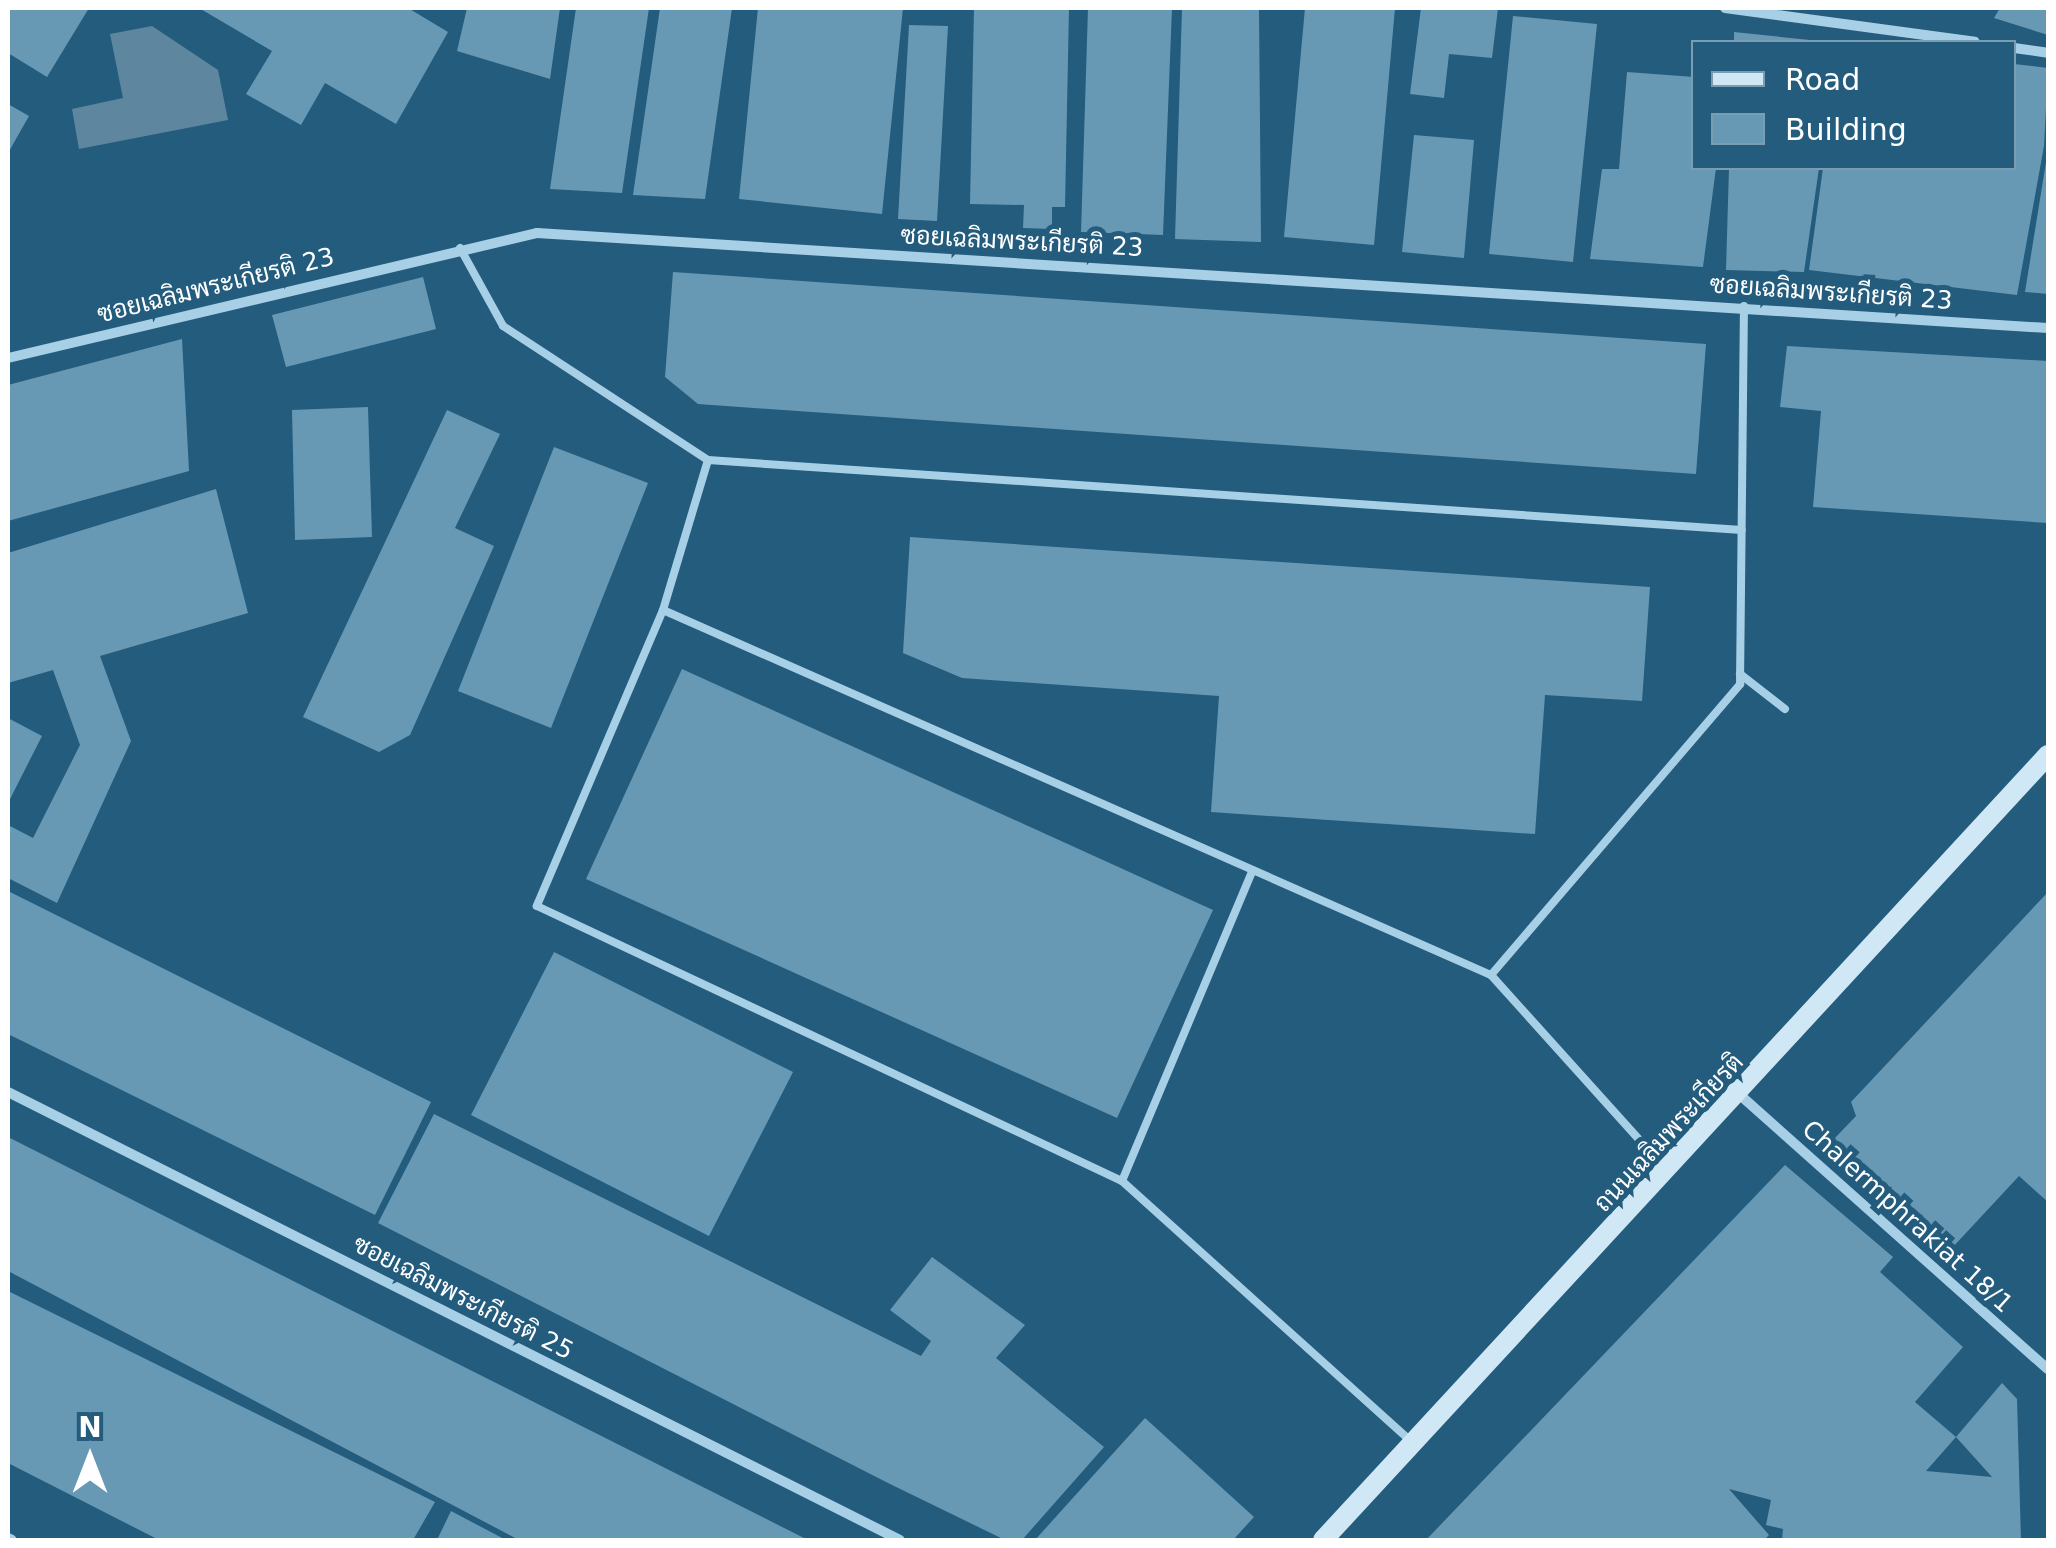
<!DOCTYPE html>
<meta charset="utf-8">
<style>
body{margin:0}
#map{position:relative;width:2056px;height:1548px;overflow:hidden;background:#235c7d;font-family:"DejaVu Sans",Sarabun,sans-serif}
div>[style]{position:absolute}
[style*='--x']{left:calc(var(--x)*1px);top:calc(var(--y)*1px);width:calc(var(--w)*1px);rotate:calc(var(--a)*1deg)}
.water>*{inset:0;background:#5e879f}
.building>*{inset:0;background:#6899b4}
.lane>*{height:8px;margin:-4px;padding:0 4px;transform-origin:4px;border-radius:4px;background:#a7d0e6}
.street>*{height:10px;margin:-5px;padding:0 5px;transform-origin:5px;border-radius:5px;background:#a7d0e6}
.secondary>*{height:20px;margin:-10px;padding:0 10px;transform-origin:10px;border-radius:10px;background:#d0e7f5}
span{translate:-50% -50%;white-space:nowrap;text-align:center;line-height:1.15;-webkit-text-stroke:10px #235c7d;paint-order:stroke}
.street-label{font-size:25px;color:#fff}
.frame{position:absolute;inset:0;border:10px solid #fff;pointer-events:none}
.legend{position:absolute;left:1691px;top:40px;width:325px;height:130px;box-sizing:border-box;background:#235c7d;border:2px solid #7b9db1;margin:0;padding:12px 18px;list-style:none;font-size:30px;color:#fff}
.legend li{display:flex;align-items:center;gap:20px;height:50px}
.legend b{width:50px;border:2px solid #7b9db1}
.north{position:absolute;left:40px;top:1408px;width:100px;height:100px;-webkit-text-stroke:8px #235c7d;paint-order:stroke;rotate:0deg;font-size:28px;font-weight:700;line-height:40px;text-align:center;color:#fff}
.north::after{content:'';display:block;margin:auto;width:35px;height:45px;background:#fff;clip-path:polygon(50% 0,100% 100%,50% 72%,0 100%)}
</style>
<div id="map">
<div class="water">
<i style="clip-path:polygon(152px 26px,218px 70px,228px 120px,79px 149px,72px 109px,123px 98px,110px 34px)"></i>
</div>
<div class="building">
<i style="clip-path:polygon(8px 8px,89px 8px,47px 77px,8px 53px)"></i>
<i style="clip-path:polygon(199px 8px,408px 8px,448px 32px,396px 124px,325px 83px,301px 125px,246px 94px,272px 51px)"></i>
<i style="clip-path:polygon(467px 8px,560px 8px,550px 79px,457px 51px)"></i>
<i style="clip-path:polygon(576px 8px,649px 8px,622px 193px,550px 189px)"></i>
<i style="clip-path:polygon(660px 8px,732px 8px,705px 199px,633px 195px)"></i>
<i style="clip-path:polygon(758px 8px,903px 8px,882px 214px,739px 199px)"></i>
<i style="clip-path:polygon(974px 8px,1069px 8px,1065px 207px,1052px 207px,1052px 229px,1023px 228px,1024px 205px,970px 204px)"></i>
<i style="clip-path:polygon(1088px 8px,1172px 8px,1163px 235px,1081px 232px)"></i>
<i style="clip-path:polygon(1182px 8px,1259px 8px,1261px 242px,1175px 239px)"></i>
<i style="clip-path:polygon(1305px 8px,1395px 8px,1374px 245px,1284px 237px)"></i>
<i style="clip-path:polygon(1421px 8px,1498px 8px,1492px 58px,1449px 54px,1444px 98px,1410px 94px)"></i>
<i style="clip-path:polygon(2000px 8px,2048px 8px,2048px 35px,1994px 18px)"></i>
<i style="clip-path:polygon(1513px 16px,1597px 24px,1573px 262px,1489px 254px)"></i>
<i style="clip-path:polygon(909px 25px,948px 26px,937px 221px,898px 219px)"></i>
<i style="clip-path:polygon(1734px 32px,1810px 40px,1810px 42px,1734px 42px)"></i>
<i style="clip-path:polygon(2014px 64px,2048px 68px,2044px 146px,2017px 295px,1809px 270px,1823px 168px,2014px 168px)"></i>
<i style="clip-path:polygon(1627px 72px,1694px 77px,1694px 168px,1716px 168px,1703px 267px,1590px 259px,1602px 169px,1619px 169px)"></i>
<i style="clip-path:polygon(8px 104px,29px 116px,8px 153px)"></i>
<i style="clip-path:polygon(1414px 135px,1474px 140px,1464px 258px,1402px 252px)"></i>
<i style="clip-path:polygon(2046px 162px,2048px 294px,2025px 292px)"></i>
<i style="clip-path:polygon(1729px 168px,1819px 168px,1804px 272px,1726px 270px)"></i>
<i style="clip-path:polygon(673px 272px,1706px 344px,1696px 474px,698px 404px,665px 377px)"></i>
<i style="clip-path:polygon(423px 277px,436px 329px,286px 367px,272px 315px)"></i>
<i style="clip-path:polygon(182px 339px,189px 471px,8px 521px,8px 385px)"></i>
<i style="clip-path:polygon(1787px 346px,2048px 361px,2048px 523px,1813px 507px,1821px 411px,1780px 407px)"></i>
<i style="clip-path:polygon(368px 407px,372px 537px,295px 540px,292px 410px)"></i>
<i style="clip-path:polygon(447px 410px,500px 434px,455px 528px,494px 546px,410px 735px,379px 752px,303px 717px)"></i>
<i style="clip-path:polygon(554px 447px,648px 483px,551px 728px,458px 691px)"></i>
<i style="clip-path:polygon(216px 489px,248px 613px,100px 656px,131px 741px,57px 903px,8px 878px,8px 825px,33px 838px,80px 745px,53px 670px,8px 683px,8px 553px)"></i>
<i style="clip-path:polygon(910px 537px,1650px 587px,1642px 701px,1545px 695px,1535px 834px,1211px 812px,1219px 696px,962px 678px,903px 653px)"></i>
<i style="clip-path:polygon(682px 669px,1213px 910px,1117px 1118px,586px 879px)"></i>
<i style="clip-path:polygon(8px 718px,42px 736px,8px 803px)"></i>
<i style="clip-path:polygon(8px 891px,431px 1102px,375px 1215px,8px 1034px)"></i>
<i style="clip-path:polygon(2048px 892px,2048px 1202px,2019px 1176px,1952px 1248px,1834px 1139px,1856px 1116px,1851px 1102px)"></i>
<i style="clip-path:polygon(554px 952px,793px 1072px,709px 1236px,471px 1115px)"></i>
<i style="clip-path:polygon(434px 1114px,921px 1356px,931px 1341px,890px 1310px,932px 1257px,1025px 1325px,996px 1358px,1104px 1447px,1022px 1540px,1005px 1540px,890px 1484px,378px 1223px)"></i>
<i style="clip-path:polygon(8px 1137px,319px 1294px,808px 1540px,519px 1540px,8px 1271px)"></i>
<i style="clip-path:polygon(1785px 1165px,1893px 1257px,1880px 1272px,1963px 1347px,1915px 1402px,1956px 1437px,1926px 1471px,1992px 1477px,1956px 1437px,2002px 1383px,2017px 1399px,2021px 1540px,1782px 1540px,1783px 1529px,1766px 1525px,1771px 1500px,1729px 1489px,1769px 1535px,1764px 1540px,1426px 1540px)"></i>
<i style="clip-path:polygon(8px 1291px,435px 1502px,413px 1540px,159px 1540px,8px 1463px)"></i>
<i style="clip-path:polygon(1145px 1418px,1254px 1517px,1233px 1540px,1035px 1540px)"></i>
<i style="clip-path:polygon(451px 1511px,506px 1540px,437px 1540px)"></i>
</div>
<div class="lane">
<i style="--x:460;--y:248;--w:89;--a:61.1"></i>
<i style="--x:503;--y:326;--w:245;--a:33.2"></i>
<i style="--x:708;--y:460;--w:1036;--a:3.87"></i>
<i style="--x:708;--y:460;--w:157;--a:106.7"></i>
<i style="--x:663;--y:610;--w:905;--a:23.79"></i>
<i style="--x:1491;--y:975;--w:258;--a:48"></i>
<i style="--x:663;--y:610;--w:322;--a:113.1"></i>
<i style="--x:537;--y:906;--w:646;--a:25.18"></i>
<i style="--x:1122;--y:1181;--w:337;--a:-67.2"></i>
<i style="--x:1740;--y:674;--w:57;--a:37.9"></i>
<i style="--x:1491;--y:975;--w:383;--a:-49.4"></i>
<i style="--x:1740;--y:684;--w:378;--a:-89.4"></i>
<i style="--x:1122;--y:1181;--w:390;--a:42"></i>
</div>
<div class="street">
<i style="--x:1725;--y:8;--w:252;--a:7.7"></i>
<i style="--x:2014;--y:48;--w:34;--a:8"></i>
<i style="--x:8;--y:358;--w:544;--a:-13.29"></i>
<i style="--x:537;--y:233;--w:1514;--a:3.6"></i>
<i style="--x:8;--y:1092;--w:998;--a:26.67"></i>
<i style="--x:1740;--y:1095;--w:412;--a:41.7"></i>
<i style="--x:8;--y:1538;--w:4;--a:27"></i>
</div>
<div class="secondary">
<i style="--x:1323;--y:1540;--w:1069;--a:-47.28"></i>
</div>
<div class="street-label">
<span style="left:1022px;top:242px;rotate:3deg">ซอยเฉลิมพระเกียรติ 23</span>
<span style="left:216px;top:286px;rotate:-14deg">ซอยเฉลิมพระเกียรติ 23</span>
<span style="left:1831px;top:293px;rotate:4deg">ซอยเฉลิมพระเกียรติ 23</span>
<span style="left:1669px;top:1133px;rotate:-47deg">ถนนเฉลิมพระเกียรติ</span>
<span style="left:1907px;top:1217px;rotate:42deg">Chalermphrakiat 18/1</span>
<span style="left:463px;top:1298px;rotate:27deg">ซอยเฉลิมพระเกียรติ 25</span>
</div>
<div class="frame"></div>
<ul class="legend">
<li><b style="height:12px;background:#d0e7f5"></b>Road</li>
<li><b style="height:28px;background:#6899b4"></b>Building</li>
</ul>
<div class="north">N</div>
</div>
